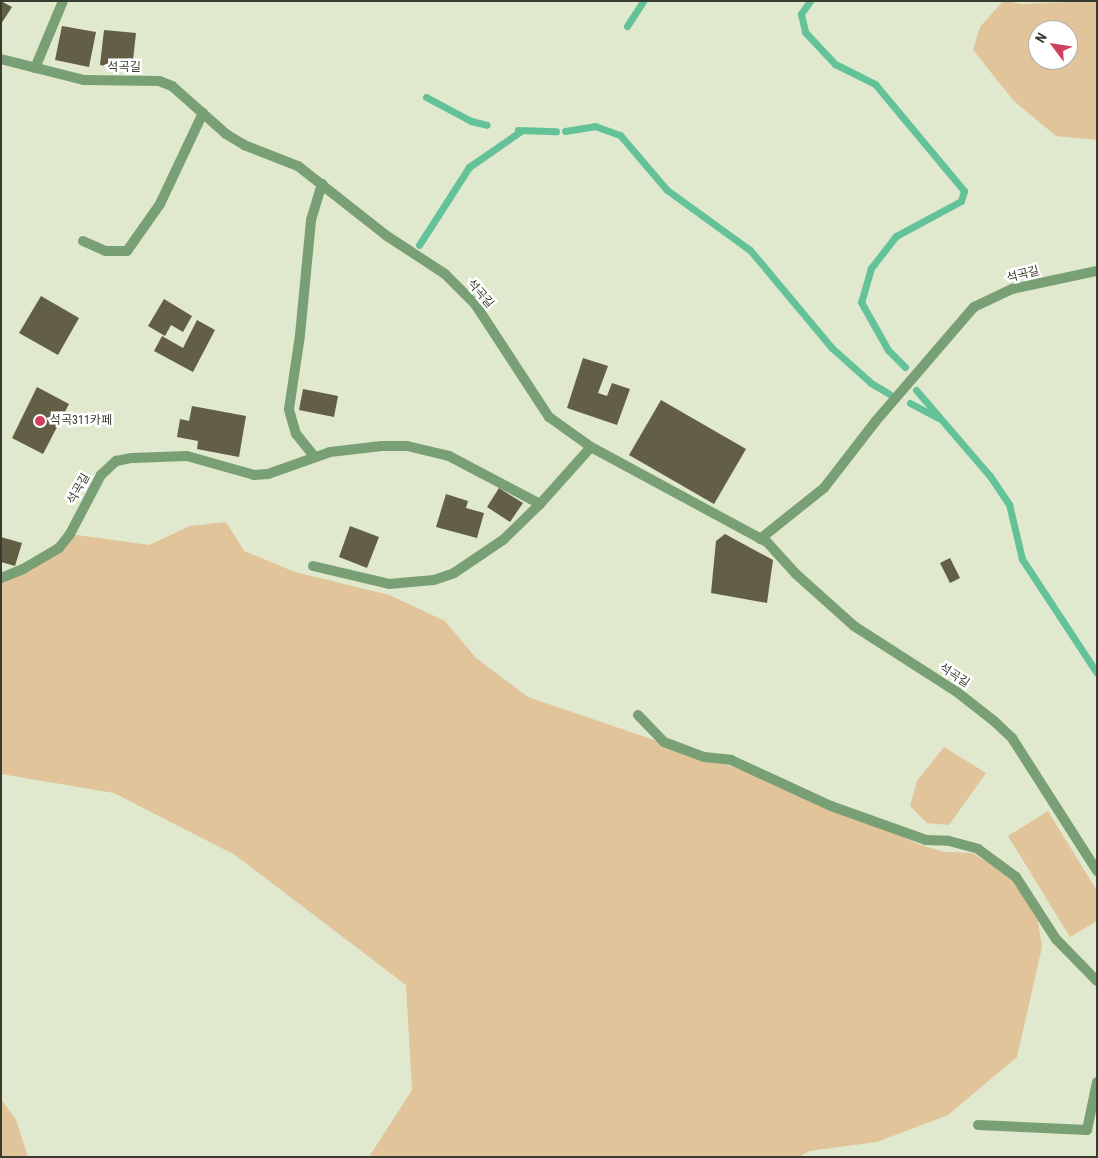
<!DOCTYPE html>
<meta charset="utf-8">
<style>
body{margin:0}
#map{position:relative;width:1098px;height:1158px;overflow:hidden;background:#e0e8cd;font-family:"Roboto Condensed","Noto Sans KR",sans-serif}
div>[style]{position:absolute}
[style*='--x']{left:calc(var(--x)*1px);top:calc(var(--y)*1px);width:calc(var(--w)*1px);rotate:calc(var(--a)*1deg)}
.green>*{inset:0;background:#e1c499}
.stream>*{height:7px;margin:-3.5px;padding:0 3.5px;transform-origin:3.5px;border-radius:3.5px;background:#64c299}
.building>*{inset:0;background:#635e46}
.service>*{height:10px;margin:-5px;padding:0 5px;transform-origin:5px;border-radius:5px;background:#79a075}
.minor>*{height:10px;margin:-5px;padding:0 5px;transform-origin:5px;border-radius:5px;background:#79a075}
.dots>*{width:14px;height:14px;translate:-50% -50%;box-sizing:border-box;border:2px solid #fff;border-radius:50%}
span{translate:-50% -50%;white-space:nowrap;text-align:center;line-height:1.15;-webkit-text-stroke:5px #fff;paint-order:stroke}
.street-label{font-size:12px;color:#383b30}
.poi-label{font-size:12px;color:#383b30}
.left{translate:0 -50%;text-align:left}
.frame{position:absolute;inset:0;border:2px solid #383b30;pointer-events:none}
.north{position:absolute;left:1028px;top:20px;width:50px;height:50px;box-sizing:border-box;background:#fff;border:1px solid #afb1ac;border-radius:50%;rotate:301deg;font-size:14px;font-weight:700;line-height:20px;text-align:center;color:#383b30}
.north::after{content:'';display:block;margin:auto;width:18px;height:22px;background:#d1405d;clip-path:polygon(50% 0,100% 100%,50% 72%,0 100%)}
</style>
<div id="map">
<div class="green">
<i style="clip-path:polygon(evenodd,1003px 1px,1022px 4px,1097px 1px,1097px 140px,1056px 136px,1014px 101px,973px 50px,980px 27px,1003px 1px,1038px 30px,1068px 30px,1068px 60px,1038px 60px,1038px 30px)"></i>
<i style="clip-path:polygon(226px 522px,244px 551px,295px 572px,389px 595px,445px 621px,476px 658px,528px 697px,821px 797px,918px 844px,945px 852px,972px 853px,1009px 875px,1036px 909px,1042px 947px,1017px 1057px,948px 1115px,877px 1142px,809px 1151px,799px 1157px,369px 1157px,412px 1090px,406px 985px,235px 855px,114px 793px,1px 774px,1px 578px,23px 569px,70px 534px,149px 545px,190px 526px)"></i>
<i style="clip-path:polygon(944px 747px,986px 773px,949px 825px,927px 823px,910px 806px,917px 781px)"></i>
<i style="clip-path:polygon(1048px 811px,1097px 891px,1097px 921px,1070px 937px,1008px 836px)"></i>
<i style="clip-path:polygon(1px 1099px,16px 1120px,28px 1157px,1px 1157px)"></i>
</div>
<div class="stream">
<i style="--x:810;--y:1;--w:16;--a:125"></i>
<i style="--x:801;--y:14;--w:18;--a:77"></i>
<i style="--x:805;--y:32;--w:44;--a:46.8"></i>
<i style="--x:835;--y:64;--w:45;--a:26.6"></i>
<i style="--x:875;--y:84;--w:139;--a:50.2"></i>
<i style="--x:964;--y:191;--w:10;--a:107"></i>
<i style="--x:961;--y:201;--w:74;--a:151.7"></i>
<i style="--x:896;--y:236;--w:41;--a:128"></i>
<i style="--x:871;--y:268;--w:35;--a:106"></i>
<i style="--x:861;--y:302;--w:55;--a:60.6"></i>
<i style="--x:888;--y:350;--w:24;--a:45"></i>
<i style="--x:627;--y:26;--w:30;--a:-57"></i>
<i style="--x:426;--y:97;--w:51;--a:28.1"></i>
<i style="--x:471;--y:121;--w:16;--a:14"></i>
<i style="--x:518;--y:130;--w:38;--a:2"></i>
<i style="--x:565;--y:131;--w:30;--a:-9"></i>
<i style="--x:595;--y:126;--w:27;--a:20"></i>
<i style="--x:620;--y:135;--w:72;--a:49.5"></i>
<i style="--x:667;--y:190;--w:102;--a:35.9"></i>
<i style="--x:750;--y:250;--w:128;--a:50.1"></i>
<i style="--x:832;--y:348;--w:52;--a:41.9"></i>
<i style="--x:871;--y:383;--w:21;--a:31"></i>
<i style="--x:419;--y:245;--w:93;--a:-57.3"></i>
<i style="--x:469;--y:167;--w:63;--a:-34.7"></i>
<i style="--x:916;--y:390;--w:113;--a:49.3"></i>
<i style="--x:990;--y:476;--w:34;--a:56"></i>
<i style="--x:1009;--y:504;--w:57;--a:76.7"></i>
<i style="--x:1022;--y:559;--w:136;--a:56.7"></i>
<i style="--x:910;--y:403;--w:32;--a:28"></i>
</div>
<div class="building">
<i style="clip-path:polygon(1px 1px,12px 7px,1px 24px)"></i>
<i style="clip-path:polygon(62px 26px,96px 32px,89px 67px,55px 60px)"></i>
<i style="clip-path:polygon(104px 30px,136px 33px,132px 69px,100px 65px)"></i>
<i style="clip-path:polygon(41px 296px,79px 318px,58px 355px,19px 333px)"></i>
<i style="clip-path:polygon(164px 299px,192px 316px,183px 332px,171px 325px,165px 336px,148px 326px)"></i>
<i style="clip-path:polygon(197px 320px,215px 330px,193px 372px,154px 351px,162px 336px,183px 348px)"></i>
<i style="clip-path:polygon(583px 358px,608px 366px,598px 393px,607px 396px,612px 383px,630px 389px,617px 425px,567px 408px)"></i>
<i style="clip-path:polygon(37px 387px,69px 404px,43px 454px,12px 438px)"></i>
<i style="clip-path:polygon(303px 389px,338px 396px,334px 417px,299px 410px)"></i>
<i style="clip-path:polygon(661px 400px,746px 449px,714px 504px,629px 455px)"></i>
<i style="clip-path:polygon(192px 406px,246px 416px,239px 457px,197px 449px,198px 441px,177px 437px,180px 419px,189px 421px)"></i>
<i style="clip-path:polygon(499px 488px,523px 503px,510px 522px,487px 507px)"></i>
<i style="clip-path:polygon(446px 494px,468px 501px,466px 508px,484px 513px,477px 538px,436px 527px)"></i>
<i style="clip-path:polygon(350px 526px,379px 537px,367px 568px,339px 557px)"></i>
<i style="clip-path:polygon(725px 534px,773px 560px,767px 603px,711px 593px,716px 541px)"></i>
<i style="clip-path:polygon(1px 537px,22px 543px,15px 566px,1px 562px)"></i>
<i style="clip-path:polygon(950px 558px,960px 578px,950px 583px,940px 563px)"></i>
</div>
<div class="service">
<i style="--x:35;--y:68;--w:73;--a:-67.3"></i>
<i style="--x:313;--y:566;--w:78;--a:13.3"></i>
<i style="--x:389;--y:584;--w:45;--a:-5.1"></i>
<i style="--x:638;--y:715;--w:37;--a:46"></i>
<i style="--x:664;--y:742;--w:43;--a:20.6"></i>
<i style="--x:704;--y:757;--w:27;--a:6"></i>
<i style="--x:731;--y:760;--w:110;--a:24.7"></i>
<i style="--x:831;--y:806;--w:101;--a:19.7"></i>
<i style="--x:926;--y:840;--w:23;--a:2"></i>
<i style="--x:949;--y:841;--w:30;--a:15"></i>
<i style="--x:978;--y:849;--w:47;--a:36.4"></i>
<i style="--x:1016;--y:877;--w:74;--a:57.2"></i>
<i style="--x:1056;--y:939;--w:59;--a:45.7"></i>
<i style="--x:978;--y:1125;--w:109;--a:2.6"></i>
<i style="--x:1087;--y:1130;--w:49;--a:-78.2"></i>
</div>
<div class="minor">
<i style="--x:1;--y:59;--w:86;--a:14.2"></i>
<i style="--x:84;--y:80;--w:75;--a:0.8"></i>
<i style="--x:159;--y:81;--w:14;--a:21"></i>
<i style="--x:172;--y:86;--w:72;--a:41.6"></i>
<i style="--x:226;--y:134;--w:21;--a:31"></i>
<i style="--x:244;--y:145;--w:58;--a:21.3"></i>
<i style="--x:298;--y:166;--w:113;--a:38.2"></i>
<i style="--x:387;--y:236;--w:69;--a:33.2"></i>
<i style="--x:445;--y:274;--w:42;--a:45"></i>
<i style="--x:475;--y:304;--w:135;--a:56.8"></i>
<i style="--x:549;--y:417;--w:52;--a:35.5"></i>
<i style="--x:591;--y:447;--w:200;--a:28.4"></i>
<i style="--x:767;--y:542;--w:43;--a:47.8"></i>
<i style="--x:796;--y:574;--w:78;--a:41.9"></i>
<i style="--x:854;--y:626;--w:122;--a:32.7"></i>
<i style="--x:957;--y:692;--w:47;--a:38.1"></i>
<i style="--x:994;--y:721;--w:25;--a:43"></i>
<i style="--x:1012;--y:738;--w:158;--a:57.4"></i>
<i style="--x:83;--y:241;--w:24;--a:24"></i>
<i style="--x:105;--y:251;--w:22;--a:0"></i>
<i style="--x:127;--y:251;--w:57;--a:-54.9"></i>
<i style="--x:160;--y:204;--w:101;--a:-64.7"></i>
<i style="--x:314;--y:456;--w:28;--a:-129"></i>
<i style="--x:296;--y:434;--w:26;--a:-106"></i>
<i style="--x:289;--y:409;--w:75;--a:-81.5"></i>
<i style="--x:300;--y:335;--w:116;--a:-84.5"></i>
<i style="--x:311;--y:220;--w:38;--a:-73"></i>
<i style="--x:760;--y:539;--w:82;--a:-38.6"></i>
<i style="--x:824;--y:488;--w:83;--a:-52.3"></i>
<i style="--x:875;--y:422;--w:152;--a:-49.3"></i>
<i style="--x:974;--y:307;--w:42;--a:-25.3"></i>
<i style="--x:1012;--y:289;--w:87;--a:-12"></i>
<i style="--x:1;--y:578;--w:24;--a:-22"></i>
<i style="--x:23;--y:569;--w:42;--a:-30.3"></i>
<i style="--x:59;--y:548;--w:18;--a:-52"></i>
<i style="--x:70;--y:534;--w:67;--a:-62.3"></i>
<i style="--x:101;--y:475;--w:21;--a:-43"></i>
<i style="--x:116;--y:461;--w:16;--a:-11"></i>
<i style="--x:132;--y:458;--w:55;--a:-2.1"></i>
<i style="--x:187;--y:456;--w:70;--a:15.8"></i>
<i style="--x:254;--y:475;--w:14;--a:-4"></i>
<i style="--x:268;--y:474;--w:66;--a:-19.5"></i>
<i style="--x:330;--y:452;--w:52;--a:-6.6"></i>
<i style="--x:382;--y:446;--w:25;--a:0"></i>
<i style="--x:407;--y:446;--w:43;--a:13.4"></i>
<i style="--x:449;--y:456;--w:103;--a:27.8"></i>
<i style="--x:540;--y:504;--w:76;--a:-48.2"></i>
<i style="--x:434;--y:580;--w:21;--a:-19"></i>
<i style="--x:454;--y:573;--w:59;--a:-34"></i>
<i style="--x:503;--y:540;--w:52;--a:-44.2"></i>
</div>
<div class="dots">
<i style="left:40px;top:421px;background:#d1405d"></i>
</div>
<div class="street-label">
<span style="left:124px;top:68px">석곡길</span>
<span style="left:1023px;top:275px;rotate:-14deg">석곡길</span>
<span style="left:480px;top:294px;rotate:49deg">석곡길</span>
<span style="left:79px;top:489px;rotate:-61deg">석곡길</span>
<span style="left:954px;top:676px;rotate:33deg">석곡길</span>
</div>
<div class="poi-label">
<span class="left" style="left:50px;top:421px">석곡311카페</span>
</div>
<div class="frame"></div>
<div class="north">N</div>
</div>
